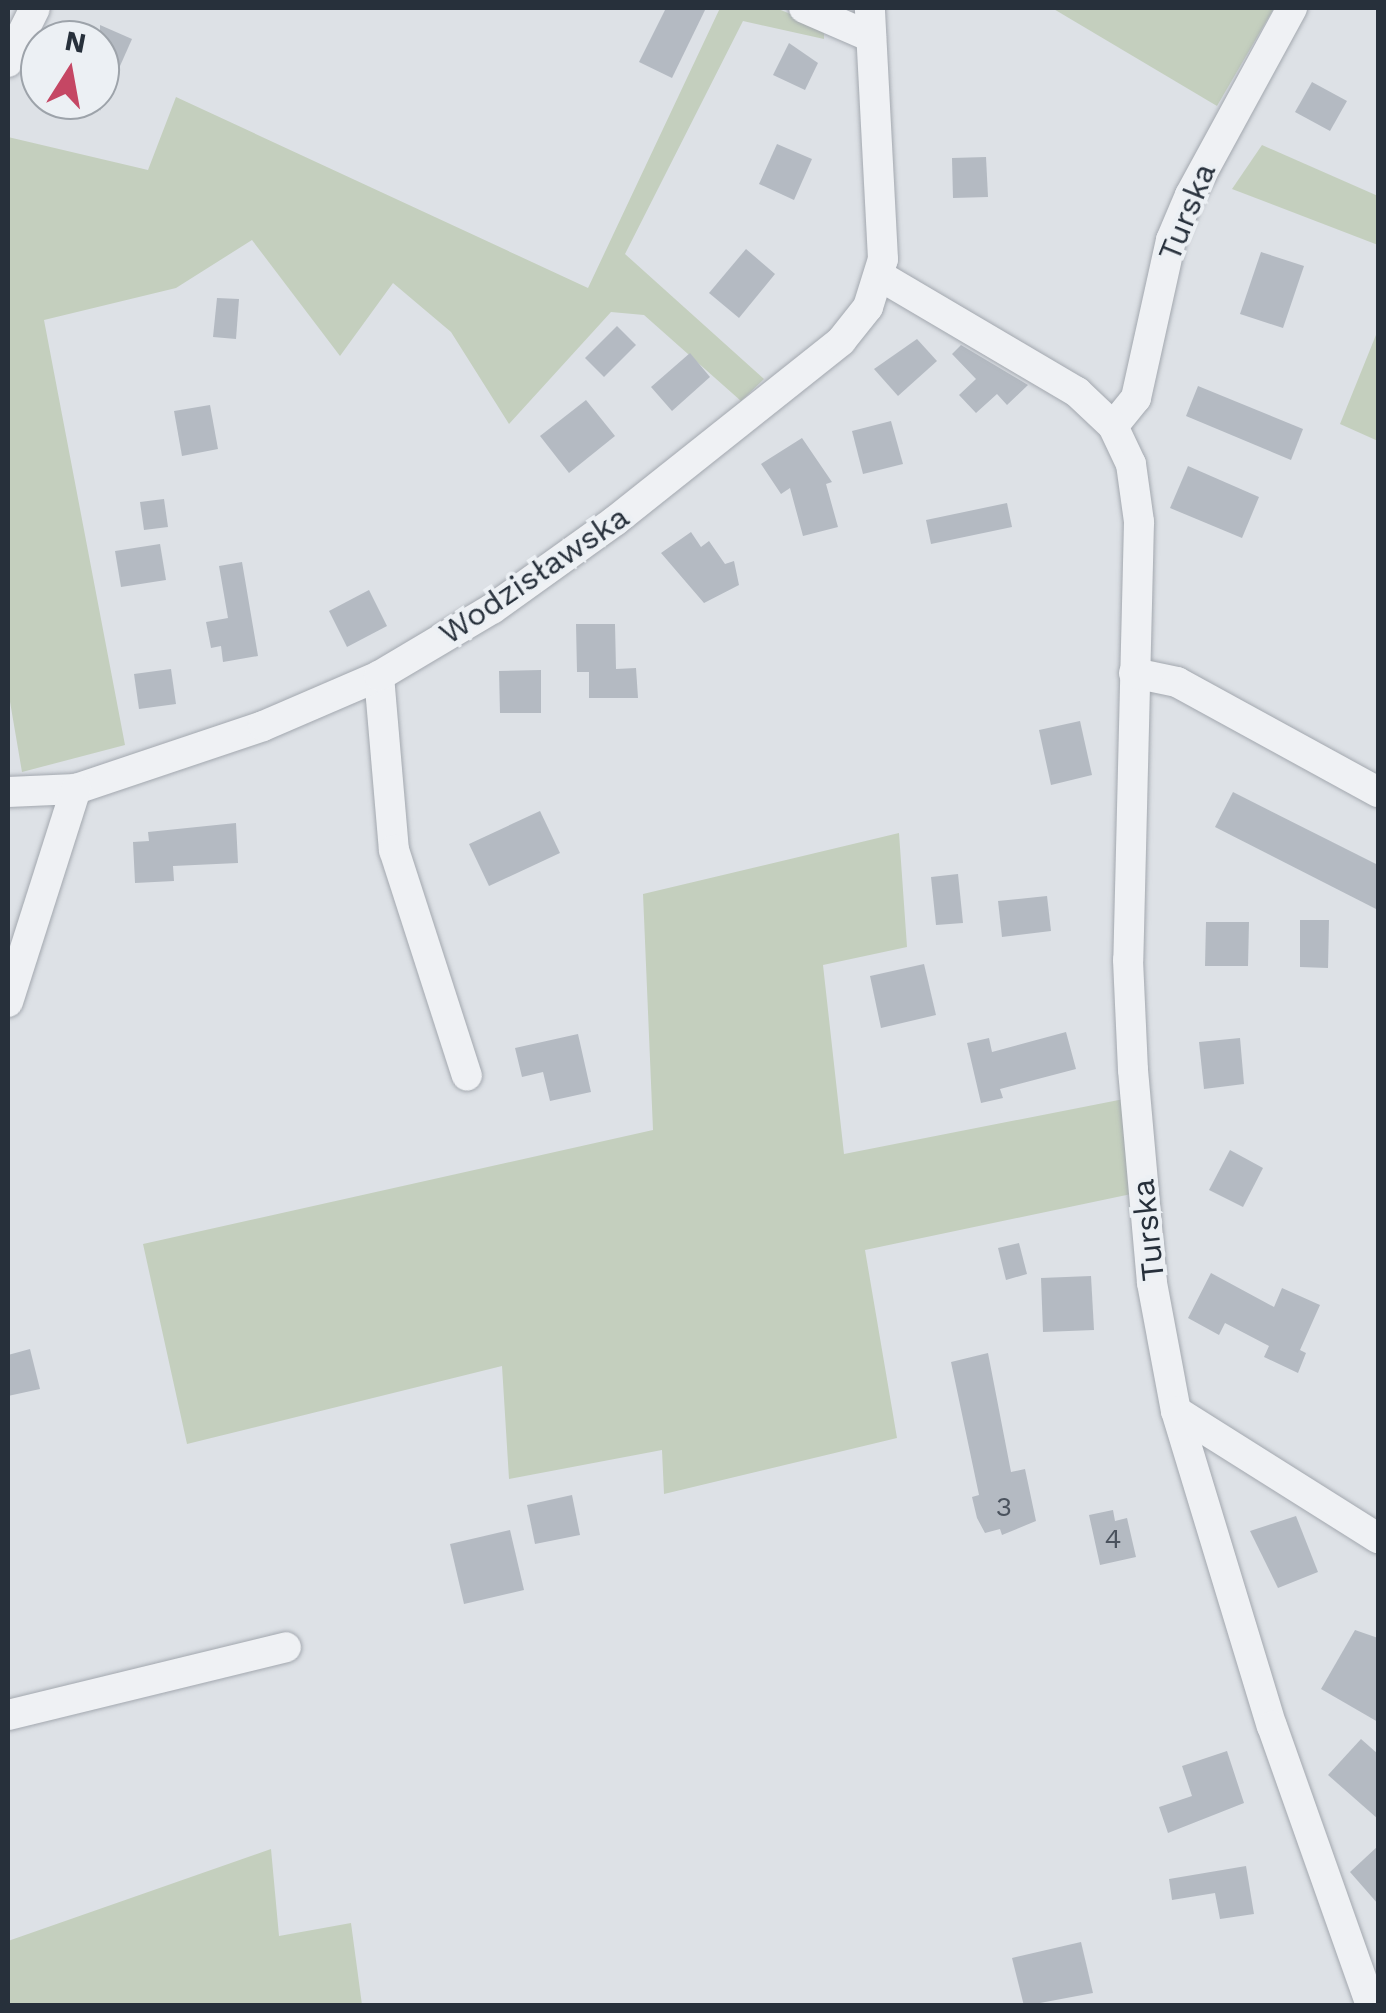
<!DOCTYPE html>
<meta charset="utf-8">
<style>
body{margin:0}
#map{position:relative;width:1386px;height:2013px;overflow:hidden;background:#dde1e6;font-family:"Work Sans",sans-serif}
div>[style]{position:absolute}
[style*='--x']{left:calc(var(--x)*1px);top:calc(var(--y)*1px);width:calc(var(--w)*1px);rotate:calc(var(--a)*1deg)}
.green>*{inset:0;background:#c4cfbe}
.building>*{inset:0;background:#b4bac2}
.roads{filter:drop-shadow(0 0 2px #a3a8af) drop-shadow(0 0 2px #a3a8af)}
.minor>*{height:30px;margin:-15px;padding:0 15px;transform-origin:15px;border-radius:15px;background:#eff1f4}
span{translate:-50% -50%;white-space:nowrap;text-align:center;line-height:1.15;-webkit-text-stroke:8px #ecf0f4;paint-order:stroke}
.number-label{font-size:28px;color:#4a525d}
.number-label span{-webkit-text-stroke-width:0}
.street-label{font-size:32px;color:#27303b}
.frame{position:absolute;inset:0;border:10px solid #27303b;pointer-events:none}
.north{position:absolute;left:20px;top:20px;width:100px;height:100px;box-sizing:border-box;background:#ecf0f4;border:2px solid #9da3aa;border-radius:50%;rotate:11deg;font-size:28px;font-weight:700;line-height:40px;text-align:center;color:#27303b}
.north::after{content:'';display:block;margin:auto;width:35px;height:45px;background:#c54764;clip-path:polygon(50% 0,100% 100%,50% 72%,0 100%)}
</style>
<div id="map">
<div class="green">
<i style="clip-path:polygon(720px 8px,776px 8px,824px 28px,824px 39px,743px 21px,625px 254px,764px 379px,741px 401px,644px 315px,611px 312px,509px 424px,451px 332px,393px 283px,340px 356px,252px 240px,176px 288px,44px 320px,125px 745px,22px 772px,8px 690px,8px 137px,148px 170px,176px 97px,588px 288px)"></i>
<i style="clip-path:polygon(1052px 8px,1274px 8px,1217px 106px)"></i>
<i style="clip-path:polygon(1262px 145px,1378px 196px,1378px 245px,1232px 189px)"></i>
<i style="clip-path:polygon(1378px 330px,1378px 441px,1340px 424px)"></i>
<i style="clip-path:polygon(899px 833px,907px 947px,823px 965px,844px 1154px,1129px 1098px,1136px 1193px,865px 1250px,897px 1438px,664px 1494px,662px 1450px,509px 1479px,502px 1366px,187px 1444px,143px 1244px,653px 1130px,643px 894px)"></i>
<i style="clip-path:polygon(271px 1849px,279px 1936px,351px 1923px,362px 2005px,8px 2005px,8px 1941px)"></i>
</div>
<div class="building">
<i style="clip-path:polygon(666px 8px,706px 8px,672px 78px,639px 62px)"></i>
<i style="clip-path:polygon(100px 25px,132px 39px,100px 111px)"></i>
<i style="clip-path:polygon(789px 43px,818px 63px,805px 90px,773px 75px)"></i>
<i style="clip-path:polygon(1312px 82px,1347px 101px,1330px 131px,1295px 112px)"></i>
<i style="clip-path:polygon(777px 144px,812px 159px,794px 200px,759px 184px)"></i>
<i style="clip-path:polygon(986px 157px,988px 197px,953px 198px,952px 158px)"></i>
<i style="clip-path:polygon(746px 249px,775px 274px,739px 318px,709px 293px)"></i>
<i style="clip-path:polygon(1261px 252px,1304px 266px,1283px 328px,1240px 314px)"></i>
<i style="clip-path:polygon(217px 298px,239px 299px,236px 339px,213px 337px)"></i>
<i style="clip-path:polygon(617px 326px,636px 345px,604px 377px,585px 358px)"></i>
<i style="clip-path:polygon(917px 339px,937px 361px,898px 396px,874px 369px)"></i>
<i style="clip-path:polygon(961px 345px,1028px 385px,1007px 405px,997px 394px,976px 413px,959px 395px,976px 379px,952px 354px)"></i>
<i style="clip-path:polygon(690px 353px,710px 377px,672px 411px,651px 387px)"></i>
<i style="clip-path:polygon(1198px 386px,1303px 429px,1291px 460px,1186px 416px)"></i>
<i style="clip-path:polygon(586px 400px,615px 436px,569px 473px,540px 436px)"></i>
<i style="clip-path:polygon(210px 405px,218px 449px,182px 456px,174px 411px)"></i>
<i style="clip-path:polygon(891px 421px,903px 464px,863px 474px,852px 431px)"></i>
<i style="clip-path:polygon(802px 438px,832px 482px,826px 484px,838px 527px,803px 536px,790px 488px,781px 494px,761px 464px)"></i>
<i style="clip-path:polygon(1188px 466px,1259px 497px,1242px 538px,1170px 508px)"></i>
<i style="clip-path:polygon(164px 499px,168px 527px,144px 530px,140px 502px)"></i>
<i style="clip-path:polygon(1007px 503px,1012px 527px,931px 544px,926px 520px)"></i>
<i style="clip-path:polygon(691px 532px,701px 547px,709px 541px,725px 564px,734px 561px,739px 585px,704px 603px,661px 553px)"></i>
<i style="clip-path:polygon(160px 544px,166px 580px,121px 587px,115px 551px)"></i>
<i style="clip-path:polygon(242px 562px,258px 656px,223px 662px,221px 646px,211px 648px,206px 622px,228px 618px,219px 566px)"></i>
<i style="clip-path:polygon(369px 590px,387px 626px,347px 647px,329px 611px)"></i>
<i style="clip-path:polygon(576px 624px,615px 624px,616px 669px,636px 668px,638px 698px,589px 698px,589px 672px,577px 672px)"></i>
<i style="clip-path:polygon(171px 669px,176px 704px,139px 709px,134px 674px)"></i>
<i style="clip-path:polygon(541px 670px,541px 713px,500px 713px,499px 671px)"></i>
<i style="clip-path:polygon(1080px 721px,1092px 775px,1051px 785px,1039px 730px)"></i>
<i style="clip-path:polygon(1233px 792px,1378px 865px,1378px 910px,1215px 827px)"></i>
<i style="clip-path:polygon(540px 811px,560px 853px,489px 886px,469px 844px)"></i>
<i style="clip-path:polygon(236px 823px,238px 863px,173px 866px,174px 881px,135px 883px,133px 842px,149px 841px,148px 832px)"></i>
<i style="clip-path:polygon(958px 874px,963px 923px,936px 925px,931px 877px)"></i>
<i style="clip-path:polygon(1047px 896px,1051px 931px,1002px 937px,998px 901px)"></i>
<i style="clip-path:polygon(1300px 920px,1329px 920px,1328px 968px,1300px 967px)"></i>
<i style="clip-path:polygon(1206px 922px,1249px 922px,1248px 966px,1205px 966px)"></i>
<i style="clip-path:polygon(924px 964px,936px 1015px,881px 1028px,870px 976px)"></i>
<i style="clip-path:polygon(1066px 1032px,1076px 1069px,1000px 1089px,1003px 1098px,981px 1103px,967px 1043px,989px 1038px,992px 1052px)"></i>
<i style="clip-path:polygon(578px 1034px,591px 1092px,550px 1101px,543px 1072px,522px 1077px,515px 1048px)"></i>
<i style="clip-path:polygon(1240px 1038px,1244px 1084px,1204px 1089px,1199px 1042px)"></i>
<i style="clip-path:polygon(1230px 1150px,1263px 1168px,1243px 1207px,1209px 1190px)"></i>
<i style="clip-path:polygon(1019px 1243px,1027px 1274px,1006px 1280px,998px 1248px)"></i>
<i style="clip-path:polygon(1211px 1273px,1274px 1307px,1282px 1288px,1320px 1305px,1300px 1350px,1306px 1353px,1298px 1373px,1264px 1357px,1269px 1346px,1225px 1323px,1219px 1335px,1188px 1318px)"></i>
<i style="clip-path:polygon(1091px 1276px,1094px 1330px,1043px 1332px,1041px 1278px)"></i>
<i style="clip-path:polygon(30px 1349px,40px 1389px,8px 1396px,8px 1355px)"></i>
<i style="clip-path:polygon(988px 1353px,1011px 1472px,1025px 1469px,1036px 1521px,1002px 1535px,1000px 1529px,985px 1533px,977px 1518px,972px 1497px,979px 1495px,951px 1362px)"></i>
<i style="clip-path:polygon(572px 1495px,580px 1535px,535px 1544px,527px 1505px)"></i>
<i style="clip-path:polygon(1113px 1510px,1115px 1521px,1127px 1518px,1136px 1557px,1100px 1565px,1089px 1515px)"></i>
<i style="clip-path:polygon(1296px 1516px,1318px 1572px,1278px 1588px,1250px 1531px)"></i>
<i style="clip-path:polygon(510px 1530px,524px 1590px,464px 1604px,450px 1544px)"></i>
<i style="clip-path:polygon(1355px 1630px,1378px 1638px,1378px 1722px,1321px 1689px)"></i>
<i style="clip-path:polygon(1361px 1739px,1378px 1754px,1378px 1819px,1328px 1775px)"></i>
<i style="clip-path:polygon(1227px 1751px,1244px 1803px,1168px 1833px,1159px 1807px,1192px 1796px,1182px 1766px)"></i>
<i style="clip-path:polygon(1378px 1846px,1378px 1904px,1350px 1872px)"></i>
<i style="clip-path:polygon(1246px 1866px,1254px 1914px,1220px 1919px,1215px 1893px,1172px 1900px,1169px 1879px)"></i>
<i style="clip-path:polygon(1081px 1942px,1093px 1993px,1024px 2006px,1012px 1958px)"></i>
</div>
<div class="roads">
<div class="minor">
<i style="--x:804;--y:8;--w:73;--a:23.4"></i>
<i style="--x:1292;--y:8;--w:213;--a:118.6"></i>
<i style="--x:1190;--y:195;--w:49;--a:112.9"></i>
<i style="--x:1171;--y:240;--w:162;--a:102.5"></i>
<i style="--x:1136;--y:398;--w:36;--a:129"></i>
<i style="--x:1113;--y:426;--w:42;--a:64.7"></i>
<i style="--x:1131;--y:464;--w:59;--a:82.1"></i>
<i style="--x:1139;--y:522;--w:438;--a:91.4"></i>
<i style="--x:1128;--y:960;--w:110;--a:87.4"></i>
<i style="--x:1133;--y:1070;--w:214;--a:84.9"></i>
<i style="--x:1152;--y:1283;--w:130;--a:79.4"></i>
<i style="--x:1176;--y:1411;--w:329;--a:73.1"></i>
<i style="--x:1272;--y:1726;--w:297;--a:70.5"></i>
<i style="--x:8;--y:62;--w:60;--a:-63.4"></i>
<i style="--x:880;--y:276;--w:229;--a:30.5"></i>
<i style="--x:1077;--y:392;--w:50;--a:43.4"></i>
<i style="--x:1134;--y:673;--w:44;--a:11.8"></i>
<i style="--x:1177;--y:682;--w:229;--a:28.7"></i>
<i style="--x:379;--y:676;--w:175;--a:85.1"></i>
<i style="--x:394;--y:850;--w:237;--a:72.1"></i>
<i style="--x:8;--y:792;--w:68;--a:-2.5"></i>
<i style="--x:76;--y:789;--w:197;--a:-18.6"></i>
<i style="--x:263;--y:726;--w:126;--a:-23.3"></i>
<i style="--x:379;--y:676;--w:131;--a:-30.7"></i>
<i style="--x:492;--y:609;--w:151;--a:-35.6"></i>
<i style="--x:615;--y:521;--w:289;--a:-38.5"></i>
<i style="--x:841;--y:341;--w:43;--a:-51.5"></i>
<i style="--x:868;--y:307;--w:50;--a:-72.6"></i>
<i style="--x:883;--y:259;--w:251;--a:-93"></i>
<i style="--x:8;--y:1002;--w:224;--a:-72.3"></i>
<i style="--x:1176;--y:1411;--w:239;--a:32.2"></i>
<i style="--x:8;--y:1715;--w:286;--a:-13.7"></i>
</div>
</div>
<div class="number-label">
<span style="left:1004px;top:1507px">3</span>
<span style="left:1113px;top:1539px">4</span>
</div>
<div class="street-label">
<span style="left:1187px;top:212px;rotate:-68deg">Turska</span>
<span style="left:534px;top:575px;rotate:-34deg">Wodzisławska</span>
<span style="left:1148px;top:1230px;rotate:-96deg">Turska</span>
</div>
<div class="frame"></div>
<div class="north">N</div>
</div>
